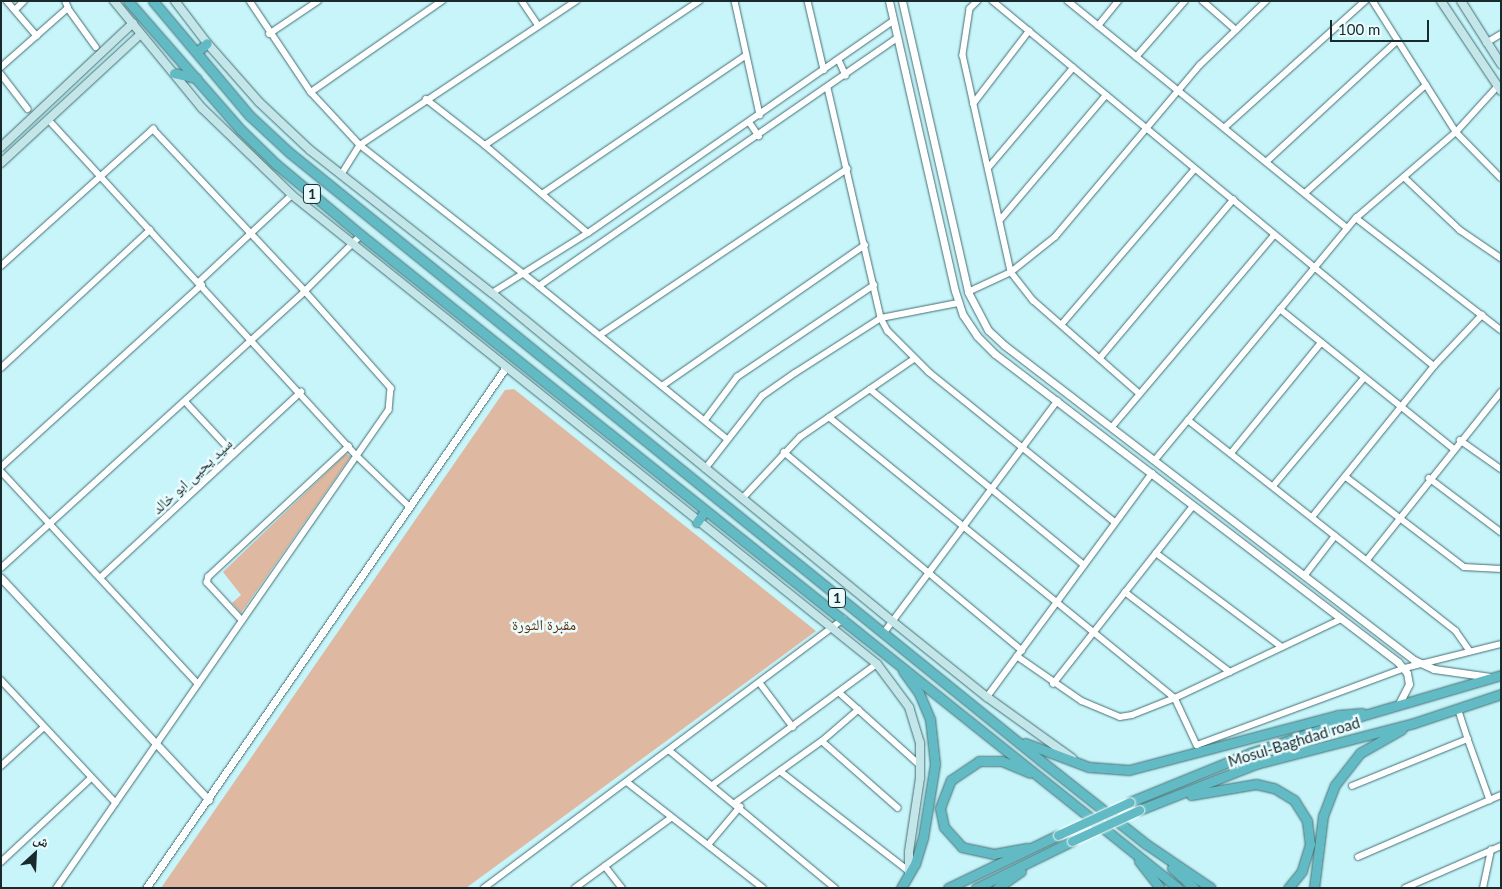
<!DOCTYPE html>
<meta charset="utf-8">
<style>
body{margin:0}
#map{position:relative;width:1502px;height:889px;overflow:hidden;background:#c7f5fa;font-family:Lato,"Noto Naskh Arabic",sans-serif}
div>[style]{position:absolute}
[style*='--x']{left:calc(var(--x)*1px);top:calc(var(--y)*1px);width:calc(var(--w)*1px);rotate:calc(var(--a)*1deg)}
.green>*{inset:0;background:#deb8a0}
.roads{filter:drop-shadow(0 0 1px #446e73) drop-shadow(0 0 1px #446e73)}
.minor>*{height:5.5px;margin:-2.75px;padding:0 2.75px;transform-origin:2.75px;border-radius:2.75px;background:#fff}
.tertiary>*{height:7px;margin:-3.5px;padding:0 3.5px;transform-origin:3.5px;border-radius:3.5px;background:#fff}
.secondary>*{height:8px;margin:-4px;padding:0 4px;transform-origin:4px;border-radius:4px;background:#c4e6e9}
.trunk>*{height:9px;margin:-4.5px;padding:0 4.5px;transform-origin:4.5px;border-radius:4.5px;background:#62bbc4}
.bridges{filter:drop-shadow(0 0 1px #fff) drop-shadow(0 0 1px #fff)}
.trunk-bridge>*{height:9px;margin:-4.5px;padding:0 4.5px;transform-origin:4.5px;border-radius:4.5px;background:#62bbc4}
span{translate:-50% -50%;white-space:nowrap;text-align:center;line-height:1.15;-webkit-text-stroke:5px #eafcfe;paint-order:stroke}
.shield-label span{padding:1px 4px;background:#eafcfe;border:1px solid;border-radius:4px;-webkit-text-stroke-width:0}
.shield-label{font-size:14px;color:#182a2c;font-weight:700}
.street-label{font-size:15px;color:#182a2c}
.park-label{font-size:15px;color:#613311}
.frame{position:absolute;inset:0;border:2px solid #182a2c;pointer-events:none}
.north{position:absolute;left:10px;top:829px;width:50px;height:50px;-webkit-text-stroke:4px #eafcfe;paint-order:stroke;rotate:25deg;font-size:14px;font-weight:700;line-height:20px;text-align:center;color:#182a2c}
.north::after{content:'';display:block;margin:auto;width:18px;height:22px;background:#182a2c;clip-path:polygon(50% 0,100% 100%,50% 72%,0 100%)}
.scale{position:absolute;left:1330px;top:20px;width:99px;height:22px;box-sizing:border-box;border:2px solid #182a2c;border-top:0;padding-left:6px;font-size:15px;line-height:18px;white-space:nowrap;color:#182a2c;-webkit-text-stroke:4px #eafcfe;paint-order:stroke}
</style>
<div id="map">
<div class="green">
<i style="clip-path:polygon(514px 389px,816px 631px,466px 888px,161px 888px,505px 390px)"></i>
<i style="clip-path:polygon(346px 454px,351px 456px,241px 613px,232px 603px,241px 595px,223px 572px)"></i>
</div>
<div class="roads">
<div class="minor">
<i style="--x:7;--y:1;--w:46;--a:49.4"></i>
<i style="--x:250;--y:1;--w:110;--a:56.2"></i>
<i style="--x:311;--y:92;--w:72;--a:47.2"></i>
<i style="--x:360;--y:145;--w:228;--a:38.2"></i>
<i style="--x:539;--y:286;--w:241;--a:39.1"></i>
<i style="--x:522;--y:1;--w:30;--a:56"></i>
<i style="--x:735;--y:1;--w:117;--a:77.6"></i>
<i style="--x:808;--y:1;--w:71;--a:76.9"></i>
<i style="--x:978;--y:1;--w:11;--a:135"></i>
<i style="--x:970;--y:9;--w:47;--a:98.7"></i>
<i style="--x:963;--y:55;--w:222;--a:77.5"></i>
<i style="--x:1011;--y:272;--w:36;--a:52"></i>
<i style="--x:1033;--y:300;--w:141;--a:41.3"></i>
<i style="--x:993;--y:1;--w:572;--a:39.61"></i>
<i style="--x:1068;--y:1;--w:360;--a:39.1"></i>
<i style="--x:1203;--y:1;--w:44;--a:41.3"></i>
<i style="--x:1373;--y:1;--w:155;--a:57.6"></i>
<i style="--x:1456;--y:132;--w:64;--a:45.6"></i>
<i style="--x:68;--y:8;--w:48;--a:54.3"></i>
<i style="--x:15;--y:10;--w:13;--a:-45"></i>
<i style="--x:1098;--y:26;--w:32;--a:-51"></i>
<i style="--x:269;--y:34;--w:59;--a:-34"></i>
<i style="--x:1486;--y:43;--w:17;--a:-31"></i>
<i style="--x:1136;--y:57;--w:74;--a:-48.8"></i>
<i style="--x:839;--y:60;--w:17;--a:66"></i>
<i style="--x:1;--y:67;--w:89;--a:-41.4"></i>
<i style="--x:68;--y:8;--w:8;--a:-113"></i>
<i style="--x:1;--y:74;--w:44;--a:52.4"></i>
<i style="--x:828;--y:88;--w:236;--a:77"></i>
<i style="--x:881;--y:318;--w:15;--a:62"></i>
<i style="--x:888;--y:331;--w:58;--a:45"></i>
<i style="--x:929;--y:372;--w:239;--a:38.9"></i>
<i style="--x:311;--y:92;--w:160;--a:-34.8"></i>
<i style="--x:426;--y:99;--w:75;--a:37.9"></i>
<i style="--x:485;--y:145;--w:135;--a:40.5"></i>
<i style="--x:973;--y:104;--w:92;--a:-52.5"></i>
<i style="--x:49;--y:120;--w:456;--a:47.5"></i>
<i style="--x:357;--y:456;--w:74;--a:43.9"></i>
<i style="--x:750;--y:123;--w:16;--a:55"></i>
<i style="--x:1224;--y:128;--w:190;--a:-42"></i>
<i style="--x:485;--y:145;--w:258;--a:-33.9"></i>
<i style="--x:1266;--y:162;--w:178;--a:-42.7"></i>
<i style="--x:989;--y:167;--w:130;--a:-49.7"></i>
<i style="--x:341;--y:175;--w:36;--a:-58"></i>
<i style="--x:360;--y:145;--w:260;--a:-33.7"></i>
<i style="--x:1404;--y:177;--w:77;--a:43.4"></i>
<i style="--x:1460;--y:230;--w:50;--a:34.3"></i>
<i style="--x:1305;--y:193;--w:162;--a:-41.8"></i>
<i style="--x:542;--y:194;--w:245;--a:-34.2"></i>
<i style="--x:1356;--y:218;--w:183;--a:37.7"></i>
<i style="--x:1001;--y:219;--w:162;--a:-49.7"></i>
<i style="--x:1;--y:266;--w:205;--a:-42"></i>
<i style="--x:153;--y:129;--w:222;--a:46.8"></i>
<i style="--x:305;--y:291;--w:130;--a:48.4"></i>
<i style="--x:391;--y:388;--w:22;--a:95"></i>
<i style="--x:389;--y:410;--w:582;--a:124.78"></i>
<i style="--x:199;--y:282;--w:127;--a:-43.1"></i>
<i style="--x:539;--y:286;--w:436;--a:-34.7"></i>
<i style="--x:968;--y:292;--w:47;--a:-24.9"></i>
<i style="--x:1011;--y:272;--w:56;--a:-38.5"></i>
<i style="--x:1055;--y:237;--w:225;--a:-49.9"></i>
<i style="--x:1200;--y:65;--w:92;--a:-44.1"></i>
<i style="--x:492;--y:293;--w:113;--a:-32"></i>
<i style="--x:588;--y:233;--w:371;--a:-34.8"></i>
<i style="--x:1280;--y:309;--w:222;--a:38.8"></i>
<i style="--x:1062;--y:324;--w:204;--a:-49.4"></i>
<i style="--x:600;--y:335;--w:298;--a:-33.9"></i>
<i style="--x:1100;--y:358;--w:207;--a:-49.9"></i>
<i style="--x:1;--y:368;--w:203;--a:-42.8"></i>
<i style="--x:662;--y:386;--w:247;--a:-34.8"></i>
<i style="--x:870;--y:389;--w:277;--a:39.4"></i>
<i style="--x:185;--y:401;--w:72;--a:47.2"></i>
<i style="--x:829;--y:417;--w:446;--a:39.1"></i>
<i style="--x:1175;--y:698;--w:52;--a:64.9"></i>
<i style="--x:1197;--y:745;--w:222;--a:-20.3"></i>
<i style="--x:1405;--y:668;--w:99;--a:-14"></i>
<i style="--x:705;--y:420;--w:54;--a:-53.3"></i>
<i style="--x:737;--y:377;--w:165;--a:-33.9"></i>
<i style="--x:1188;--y:420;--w:341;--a:38.2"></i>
<i style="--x:1456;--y:631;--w:24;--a:55"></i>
<i style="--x:1112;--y:427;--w:251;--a:-49.8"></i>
<i style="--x:1460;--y:440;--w:50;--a:35.3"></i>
<i style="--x:784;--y:452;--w:310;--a:39.8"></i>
<i style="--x:1232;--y:452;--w:141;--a:-50.8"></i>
<i style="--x:1155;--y:460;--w:315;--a:-50.3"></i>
<i style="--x:1356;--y:218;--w:132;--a:-40.7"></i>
<i style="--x:1456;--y:132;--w:61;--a:-47.7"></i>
<i style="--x:1;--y:467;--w:271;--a:-42.2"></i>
<i style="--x:705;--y:469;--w:93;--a:-52"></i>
<i style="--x:762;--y:396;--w:40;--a:-34.9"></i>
<i style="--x:795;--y:373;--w:102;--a:-32.6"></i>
<i style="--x:881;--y:318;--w:78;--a:-11"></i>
<i style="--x:1;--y:471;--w:290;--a:47.2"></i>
<i style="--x:1346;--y:477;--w:148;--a:37.3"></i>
<i style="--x:1464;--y:567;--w:37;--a:3"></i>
<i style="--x:1429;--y:478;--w:90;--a:36.9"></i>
<i style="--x:1274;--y:485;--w:140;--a:-49.9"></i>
<i style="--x:742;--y:499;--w:85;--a:-46.9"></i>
<i style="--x:800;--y:437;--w:138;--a:-34.4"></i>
<i style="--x:1313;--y:516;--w:193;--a:-51.1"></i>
<i style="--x:1434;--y:366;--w:70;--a:-46.7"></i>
<i style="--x:1156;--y:553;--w:157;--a:36.7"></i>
<i style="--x:1367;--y:560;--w:215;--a:-51.4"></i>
<i style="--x:1;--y:568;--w:411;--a:-42.3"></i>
<i style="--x:305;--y:291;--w:79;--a:-45"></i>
<i style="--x:1305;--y:575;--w:49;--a:-52.4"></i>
<i style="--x:100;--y:578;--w:274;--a:-42.8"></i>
<i style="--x:1125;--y:592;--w:132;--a:37.3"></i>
<i style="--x:242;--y:621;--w:52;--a:-132.6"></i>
<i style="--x:207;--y:583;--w:6;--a:-81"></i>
<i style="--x:208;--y:577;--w:192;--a:-42.9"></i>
<i style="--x:883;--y:634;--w:291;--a:-53.2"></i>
<i style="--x:1017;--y:656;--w:79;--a:34.7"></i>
<i style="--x:1082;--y:701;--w:41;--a:22.8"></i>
<i style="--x:1120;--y:717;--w:12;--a:-9"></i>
<i style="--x:1132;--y:715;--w:46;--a:-21.6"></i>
<i style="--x:1175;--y:698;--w:184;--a:-25.4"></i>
<i style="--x:1;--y:680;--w:168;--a:46.9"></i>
<i style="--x:760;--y:683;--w:55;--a:53.1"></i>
<i style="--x:1053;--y:684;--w:226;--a:-51.8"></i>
<i style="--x:840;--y:693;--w:108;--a:42"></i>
<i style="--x:987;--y:697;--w:278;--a:-53.6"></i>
<i style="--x:1458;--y:708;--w:33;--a:72"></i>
<i style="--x:822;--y:741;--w:101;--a:41.4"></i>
<i style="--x:669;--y:750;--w:216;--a:39.7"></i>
<i style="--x:1;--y:766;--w:57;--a:-42.1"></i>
<i style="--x:780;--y:771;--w:163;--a:37.8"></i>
<i style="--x:627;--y:782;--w:172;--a:37.9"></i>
<i style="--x:714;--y:784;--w:202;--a:-36.4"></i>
<i style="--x:1352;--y:786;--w:125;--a:-22.1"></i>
<i style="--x:1468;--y:739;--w:65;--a:70.2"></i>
<i style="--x:735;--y:803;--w:107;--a:-35.5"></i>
<i style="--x:822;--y:741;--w:48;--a:-40.7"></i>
<i style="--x:708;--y:845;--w:50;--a:-49.9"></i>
<i style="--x:1358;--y:857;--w:156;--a:-23.4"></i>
<i style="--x:1;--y:862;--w:123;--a:-43"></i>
<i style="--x:605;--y:866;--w:28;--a:52"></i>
<i style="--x:484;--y:888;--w:449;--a:-36.8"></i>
<i style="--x:575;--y:888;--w:119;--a:-36.1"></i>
<i style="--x:1405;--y:888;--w:105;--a:-23.6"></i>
<i style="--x:1483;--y:888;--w:39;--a:-78"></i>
</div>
<div class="tertiary">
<i style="--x:889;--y:1;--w:297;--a:77.2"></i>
<i style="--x:955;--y:291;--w:25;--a:72"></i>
<i style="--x:963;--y:315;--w:25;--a:56"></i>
<i style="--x:977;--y:336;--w:25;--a:45"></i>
<i style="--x:995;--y:354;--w:507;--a:37.39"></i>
<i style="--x:1398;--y:662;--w:14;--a:51"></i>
<i style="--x:1407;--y:673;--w:11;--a:80"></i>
<i style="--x:1409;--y:684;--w:22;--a:117"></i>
<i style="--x:902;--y:1;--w:298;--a:77.2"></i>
<i style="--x:968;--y:292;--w:43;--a:62.2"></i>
<i style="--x:988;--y:330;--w:22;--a:43"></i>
<i style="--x:1004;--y:345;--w:517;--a:37.53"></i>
<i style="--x:1414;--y:660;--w:22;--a:24"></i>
<i style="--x:1434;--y:669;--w:57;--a:8.1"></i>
<i style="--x:1;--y:578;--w:304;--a:46.9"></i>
<i style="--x:146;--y:888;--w:633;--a:-55.36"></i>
</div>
<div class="secondary">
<i style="--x:114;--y:1;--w:139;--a:50.6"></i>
<i style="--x:202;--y:108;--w:125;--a:44"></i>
<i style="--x:292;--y:195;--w:750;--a:38.72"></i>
<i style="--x:877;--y:664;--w:54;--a:53.3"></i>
<i style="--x:909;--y:707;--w:38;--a:73"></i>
<i style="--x:920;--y:743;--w:35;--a:90"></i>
<i style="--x:920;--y:778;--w:75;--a:98.5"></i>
<i style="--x:909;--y:852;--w:23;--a:90"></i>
<i style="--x:175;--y:1;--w:53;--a:52.7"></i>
<i style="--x:207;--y:43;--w:79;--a:48.6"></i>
<i style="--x:259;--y:102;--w:70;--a:43.3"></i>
<i style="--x:310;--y:150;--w:231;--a:38.2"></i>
<i style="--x:492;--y:293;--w:517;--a:39.35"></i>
<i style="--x:892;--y:621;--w:122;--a:38.7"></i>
<i style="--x:987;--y:697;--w:105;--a:35.7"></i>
<i style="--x:1441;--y:1;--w:108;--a:56.3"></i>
<i style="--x:1461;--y:1;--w:75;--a:57.6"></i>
<i style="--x:1;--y:147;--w:181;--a:-43.2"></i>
<i style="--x:1;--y:163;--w:190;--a:-42.7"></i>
</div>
<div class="trunk">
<i style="--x:128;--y:1;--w:171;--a:48.8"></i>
<i style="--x:241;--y:130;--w:49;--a:44.2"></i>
<i style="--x:276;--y:164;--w:111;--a:39.9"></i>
<i style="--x:361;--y:235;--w:1046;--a:38.63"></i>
<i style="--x:153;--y:1;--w:150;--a:49.9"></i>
<i style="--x:250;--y:116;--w:54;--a:42.8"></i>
<i style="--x:290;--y:153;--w:965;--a:38.98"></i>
<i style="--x:1040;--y:760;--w:135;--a:38.4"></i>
<i style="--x:1146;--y:844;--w:78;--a:34.1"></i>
<i style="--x:197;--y:52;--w:13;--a:-42"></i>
<i style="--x:174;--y:73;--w:23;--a:13"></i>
<i style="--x:697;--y:522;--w:14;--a:-54"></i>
<i style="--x:1025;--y:743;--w:68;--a:20.6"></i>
<i style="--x:1089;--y:767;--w:40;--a:4.3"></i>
<i style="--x:1129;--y:770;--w:216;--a:-14.7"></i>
<i style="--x:1338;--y:715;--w:24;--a:-5"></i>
<i style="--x:1191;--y:795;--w:66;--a:-9.6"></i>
<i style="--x:1256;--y:784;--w:18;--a:13"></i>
<i style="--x:1274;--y:788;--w:23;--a:31"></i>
<i style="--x:1294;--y:800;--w:25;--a:58"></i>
<i style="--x:1307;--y:821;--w:23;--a:83"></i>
<i style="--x:1310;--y:844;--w:28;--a:107"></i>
<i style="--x:1302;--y:871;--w:22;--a:129"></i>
<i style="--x:1130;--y:802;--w:130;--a:-22.2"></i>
<i style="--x:1250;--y:753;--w:117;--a:-18.4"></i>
<i style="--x:1361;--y:716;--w:146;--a:-16.3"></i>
<i style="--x:1139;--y:810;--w:126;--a:-21.5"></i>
<i style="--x:1256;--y:764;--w:163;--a:-14.5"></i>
<i style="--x:1414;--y:723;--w:92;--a:-18.4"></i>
<i style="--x:1027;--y:848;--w:34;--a:170"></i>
<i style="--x:994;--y:854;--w:33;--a:-168"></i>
<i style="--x:962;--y:847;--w:27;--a:-132"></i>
<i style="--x:944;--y:827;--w:19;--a:-102"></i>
<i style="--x:940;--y:808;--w:30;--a:-69"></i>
<i style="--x:951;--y:780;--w:34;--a:-34"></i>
<i style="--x:979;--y:761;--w:23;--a:0"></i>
<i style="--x:1002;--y:761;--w:30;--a:23"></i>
<i style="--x:1139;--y:861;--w:34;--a:52"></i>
<i style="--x:1172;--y:868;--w:30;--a:42"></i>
<i style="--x:901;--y:888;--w:28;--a:-60"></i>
<i style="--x:915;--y:864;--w:27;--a:-73"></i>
<i style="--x:923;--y:838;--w:75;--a:-80.8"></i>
<i style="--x:935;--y:764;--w:45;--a:-96.3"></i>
<i style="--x:930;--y:719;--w:28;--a:-113"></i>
<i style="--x:919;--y:693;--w:27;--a:-126"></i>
<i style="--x:948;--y:888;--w:122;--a:-25.7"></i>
<i style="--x:976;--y:888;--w:107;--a:-26.1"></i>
<i style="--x:997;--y:888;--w:29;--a:-35"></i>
<i style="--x:1314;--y:888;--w:73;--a:-82.9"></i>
<i style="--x:1323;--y:816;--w:33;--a:-69"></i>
<i style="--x:1335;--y:785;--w:41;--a:-52"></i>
<i style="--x:1360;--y:753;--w:48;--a:-29.7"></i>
</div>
</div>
<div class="bridges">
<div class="trunk-bridge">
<i style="--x:1058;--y:835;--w:79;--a:-24.6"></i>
<i style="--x:1072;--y:841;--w:74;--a:-24.8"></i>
</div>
</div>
<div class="shield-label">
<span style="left:312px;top:194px">1</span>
<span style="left:837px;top:598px">1</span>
</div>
<div class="street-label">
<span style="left:192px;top:476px;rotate:-43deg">سيد يحيى ابو خالد</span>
<span style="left:1294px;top:742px;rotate:-17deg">Mosul-Baghdad road</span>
</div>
<div class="park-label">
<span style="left:544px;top:625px">مقبرة الثورة</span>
</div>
<div class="frame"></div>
<div class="north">ش</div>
<div class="scale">100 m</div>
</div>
